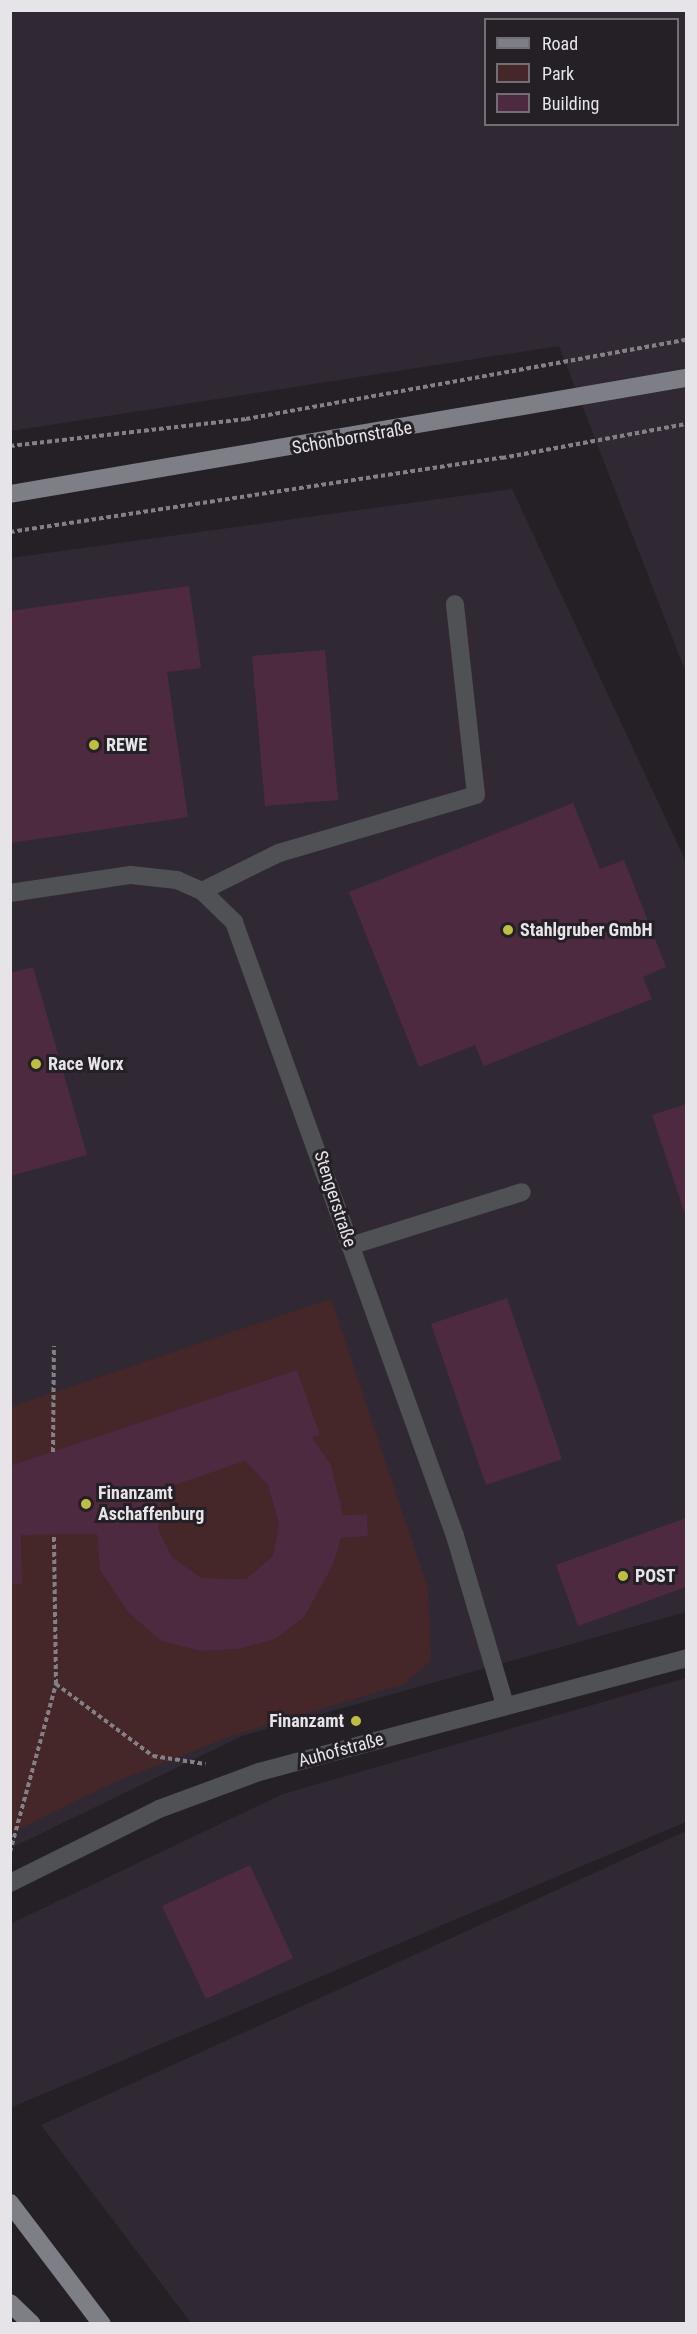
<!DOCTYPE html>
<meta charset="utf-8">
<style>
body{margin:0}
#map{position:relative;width:697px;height:2334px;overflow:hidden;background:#242026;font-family:"Roboto Condensed",sans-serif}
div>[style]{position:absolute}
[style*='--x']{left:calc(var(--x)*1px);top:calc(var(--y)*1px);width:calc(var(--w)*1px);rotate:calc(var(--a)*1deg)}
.built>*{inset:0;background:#302934}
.green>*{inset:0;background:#452729}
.building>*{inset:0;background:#4d2a40}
.path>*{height:4px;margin-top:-2px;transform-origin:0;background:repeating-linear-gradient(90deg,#848186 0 4.5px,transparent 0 7.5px)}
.minor>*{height:18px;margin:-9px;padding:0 9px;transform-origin:9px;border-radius:9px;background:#505154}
.major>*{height:18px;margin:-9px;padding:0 9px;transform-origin:9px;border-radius:9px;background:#7e7f86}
.dots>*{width:16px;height:16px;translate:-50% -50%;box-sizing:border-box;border:3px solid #242026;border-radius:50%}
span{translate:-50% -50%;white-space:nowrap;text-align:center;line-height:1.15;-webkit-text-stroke:6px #242026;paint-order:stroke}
.street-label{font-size:18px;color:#e6e4e8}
.poi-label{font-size:18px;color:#e6e4e8;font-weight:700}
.left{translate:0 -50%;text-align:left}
.right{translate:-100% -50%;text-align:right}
.frame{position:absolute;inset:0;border:12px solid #e6e4e8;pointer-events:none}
.legend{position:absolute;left:484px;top:18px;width:195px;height:108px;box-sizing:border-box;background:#242026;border:2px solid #726e74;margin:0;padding:8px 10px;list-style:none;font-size:18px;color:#e6e4e8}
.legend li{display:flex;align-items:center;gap:12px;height:30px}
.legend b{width:30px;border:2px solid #726e74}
</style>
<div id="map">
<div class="built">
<i style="clip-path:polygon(evenodd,11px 11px,686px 11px,686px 673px,559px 346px,11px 431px,11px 11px,486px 20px,678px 20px,678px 124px,486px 124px,486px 20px)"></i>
<i style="clip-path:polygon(512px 489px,686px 862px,686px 1612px,242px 1736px,11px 1848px,10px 558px)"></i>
<i style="clip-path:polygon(686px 1678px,686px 1822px,10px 2108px,10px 1924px,283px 1794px)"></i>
<i style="clip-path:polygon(686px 1831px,686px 2323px,191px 2323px,41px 2125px)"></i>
</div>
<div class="green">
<i style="clip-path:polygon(331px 1299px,428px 1589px,431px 1660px,404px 1684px,231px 1736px,112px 1783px,11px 1833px,10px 1584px,22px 1584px,21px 1535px,97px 1534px,100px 1570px,128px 1612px,161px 1641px,201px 1651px,238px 1649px,275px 1639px,304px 1617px,333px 1565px,341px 1538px,368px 1536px,367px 1514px,343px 1515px,331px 1465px,312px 1437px,319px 1435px,297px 1370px,11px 1466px,11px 1407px)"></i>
<i style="clip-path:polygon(245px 1461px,268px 1485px,279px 1524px,273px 1556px,246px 1579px,201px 1578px,172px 1557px,158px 1529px,163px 1489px)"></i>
</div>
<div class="building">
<i style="clip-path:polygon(189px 586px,201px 668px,167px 672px,188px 817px,10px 843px,10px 611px)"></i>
<i style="clip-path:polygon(325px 650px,338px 800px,265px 806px,252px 656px)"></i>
<i style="clip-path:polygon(573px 803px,600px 869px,624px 860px,666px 967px,643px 977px,652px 999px,484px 1066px,475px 1045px,419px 1067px,349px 892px)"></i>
<i style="clip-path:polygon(33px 967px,87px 1155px,10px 1176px,10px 973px)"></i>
<i style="clip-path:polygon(686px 1104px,686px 1217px,652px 1115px)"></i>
<i style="clip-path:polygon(507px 1298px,562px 1459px,486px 1485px,431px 1324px)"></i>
<i style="clip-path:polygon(evenodd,297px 1370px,320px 1435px,312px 1437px,331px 1465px,343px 1515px,367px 1514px,368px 1536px,341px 1538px,333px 1565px,304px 1617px,275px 1639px,238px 1649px,201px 1651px,161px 1641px,128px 1612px,100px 1570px,97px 1534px,21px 1535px,22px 1584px,10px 1584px,10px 1466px,297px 1370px,245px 1461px,268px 1485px,279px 1524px,273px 1556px,246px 1579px,201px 1578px,172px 1557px,158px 1529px,163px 1489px,245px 1461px)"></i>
<i style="clip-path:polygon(686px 1518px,686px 1587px,578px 1626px,556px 1565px)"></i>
<i style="clip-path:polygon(250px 1865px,293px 1958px,206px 1999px,162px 1906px)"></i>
</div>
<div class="path">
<i style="--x:10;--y:446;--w:238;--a:-6.5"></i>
<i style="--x:246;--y:419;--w:447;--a:-10.2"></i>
<i style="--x:10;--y:532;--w:498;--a:-8.6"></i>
<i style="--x:502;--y:458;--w:187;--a:-10.5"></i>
<i style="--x:53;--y:1452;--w:106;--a:-89.5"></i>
<i style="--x:56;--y:1684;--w:121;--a:36.6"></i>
<i style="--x:153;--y:1756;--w:53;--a:8.7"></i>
<i style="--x:10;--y:1852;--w:174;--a:-74.7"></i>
<i style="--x:56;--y:1684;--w:150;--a:-90.8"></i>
</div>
<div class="minor">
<i style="--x:202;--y:891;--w:86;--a:-26.3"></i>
<i style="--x:279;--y:853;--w:205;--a:-16.4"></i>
<i style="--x:476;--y:795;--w:192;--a:-96.3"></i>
<i style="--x:10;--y:893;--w:122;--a:-8.5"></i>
<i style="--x:131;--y:875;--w:46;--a:6.2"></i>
<i style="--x:177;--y:880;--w:27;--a:24"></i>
<i style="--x:202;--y:891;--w:45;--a:44.1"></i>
<i style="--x:234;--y:922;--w:653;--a:70.2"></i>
<i style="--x:455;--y:1536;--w:176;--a:73.5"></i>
<i style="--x:350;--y:1246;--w:180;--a:-17.4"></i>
<i style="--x:10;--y:1883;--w:166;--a:-26.4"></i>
<i style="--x:159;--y:1809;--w:107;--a:-20.3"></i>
<i style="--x:259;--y:1772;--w:442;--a:-14.9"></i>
</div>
<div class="major">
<i style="--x:10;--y:494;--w:686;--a:-9.74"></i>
<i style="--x:10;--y:2203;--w:152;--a:52.8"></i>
<i style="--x:10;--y:2303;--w:30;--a:44"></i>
</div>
<div class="dots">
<i style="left:94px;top:745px;background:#bebf42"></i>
<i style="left:508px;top:930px;background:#bebf42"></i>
<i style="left:36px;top:1064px;background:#bebf42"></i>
<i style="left:86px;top:1504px;background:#bebf42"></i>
<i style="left:623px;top:1576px;background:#bebf42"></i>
<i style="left:356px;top:1721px;background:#bebf42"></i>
</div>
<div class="street-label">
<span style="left:352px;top:438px;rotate:-10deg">Schönbornstraße</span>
<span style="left:335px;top:1199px;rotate:72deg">Stengerstraße</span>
<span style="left:341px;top:1750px;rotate:-15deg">Auhofstraße</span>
</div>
<div class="poi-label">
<span class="left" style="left:106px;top:745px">REWE</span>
<span class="left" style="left:520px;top:930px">Stahlgruber GmbH</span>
<span class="left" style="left:48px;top:1064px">Race Worx</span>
<span class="left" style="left:98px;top:1504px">Finanzamt<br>Aschaffenburg</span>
<span class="left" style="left:635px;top:1576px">POST</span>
<span class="right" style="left:344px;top:1721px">Finanzamt</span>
</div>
<div class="frame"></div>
<ul class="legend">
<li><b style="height:8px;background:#7e7f86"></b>Road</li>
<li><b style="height:16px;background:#452729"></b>Park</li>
<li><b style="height:16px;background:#4d2a40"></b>Building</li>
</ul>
</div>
